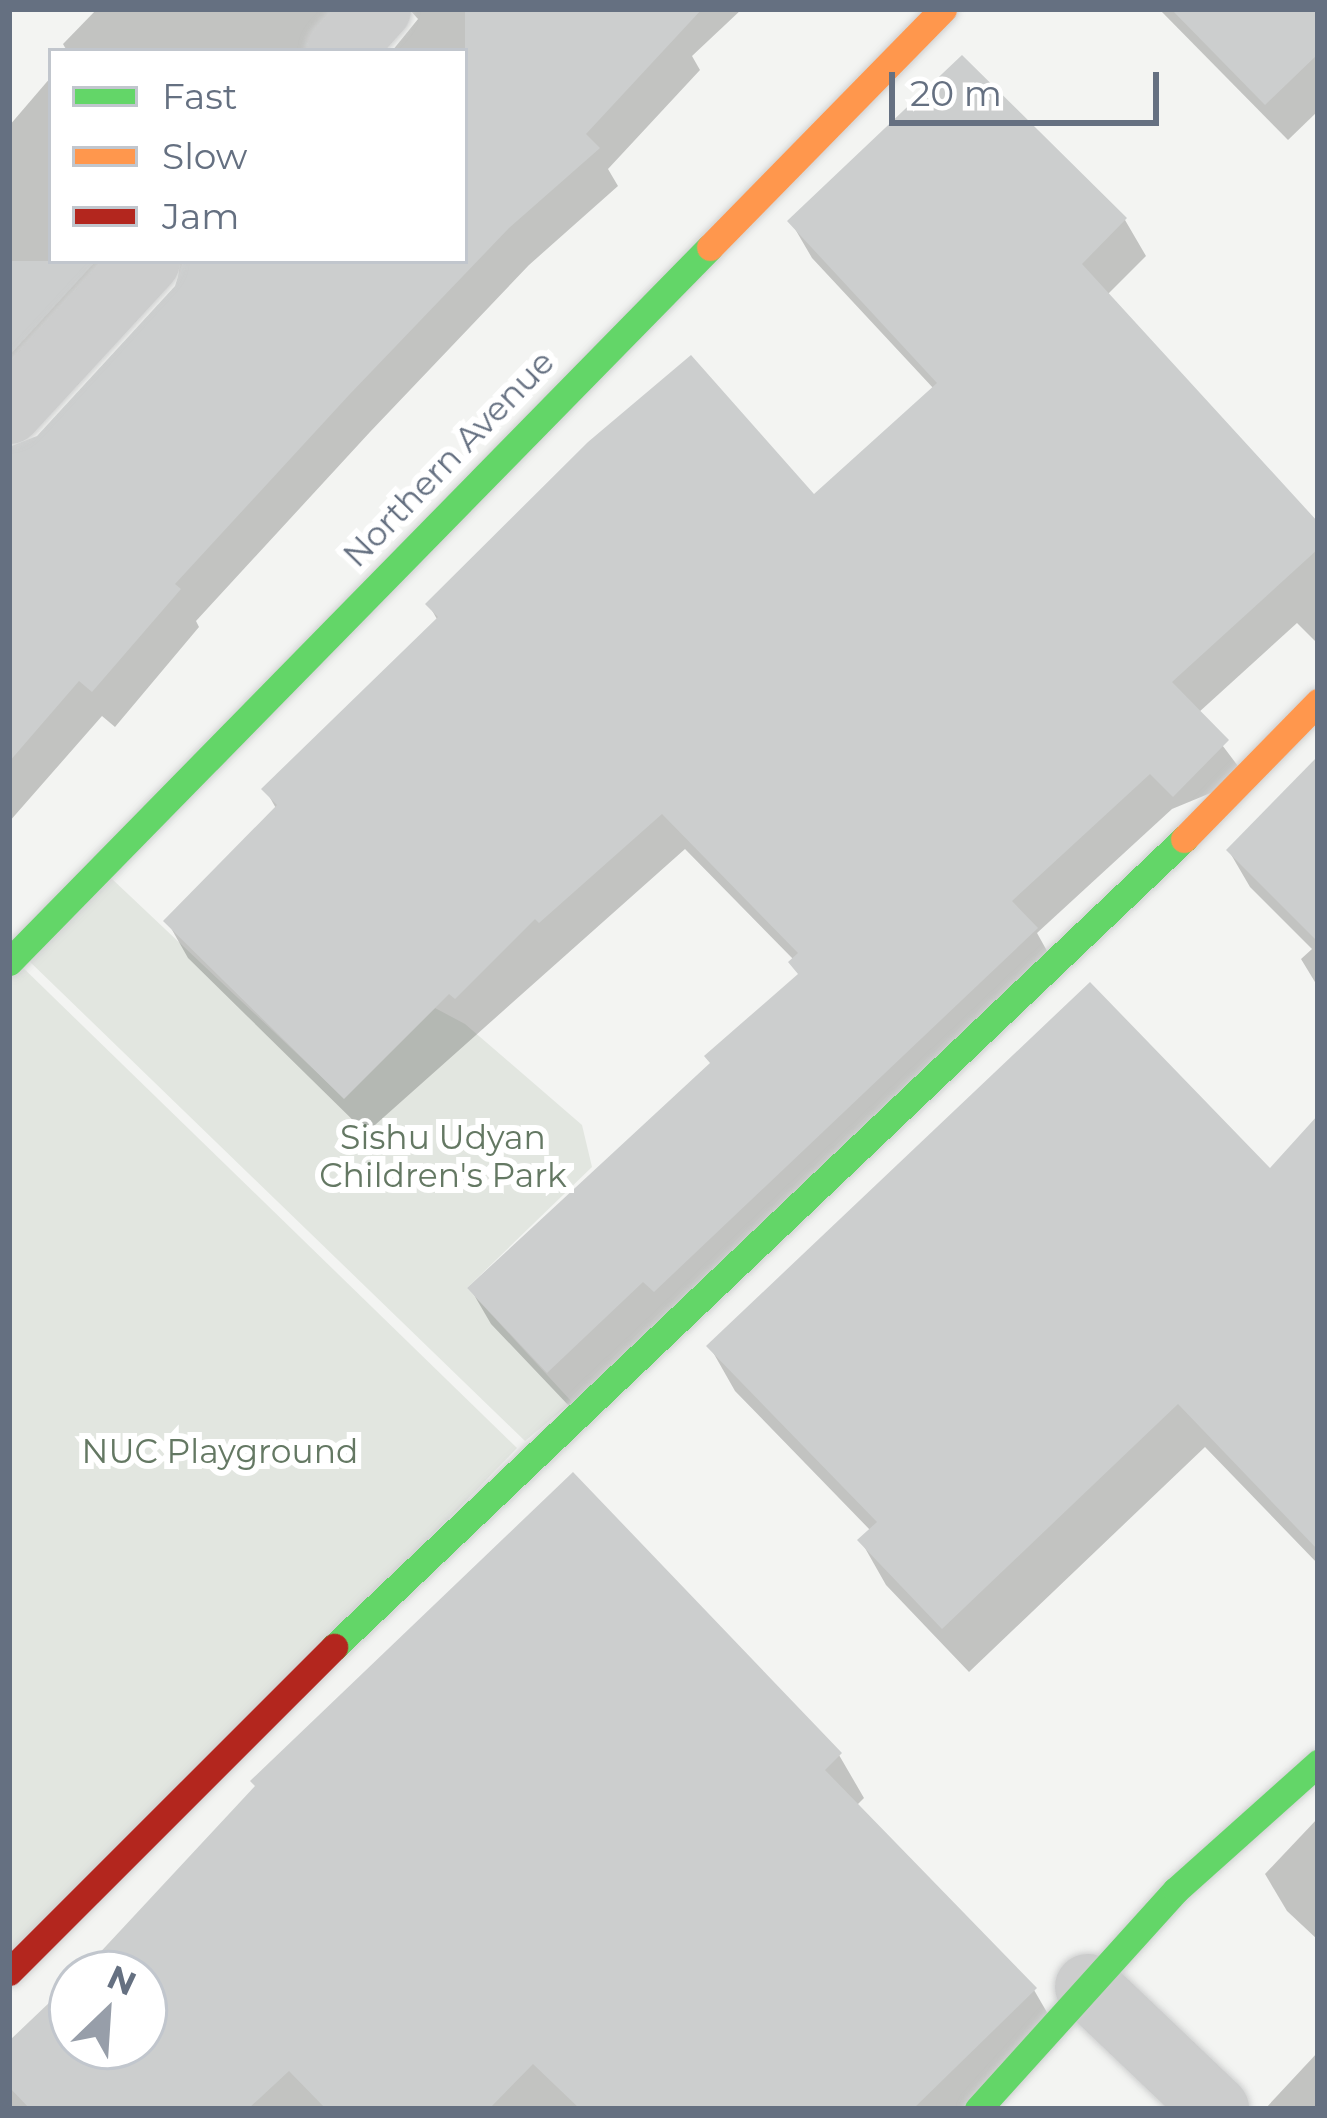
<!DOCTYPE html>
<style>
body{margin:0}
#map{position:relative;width:1327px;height:2118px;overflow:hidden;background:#f3f4f2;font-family:Montserrat,sans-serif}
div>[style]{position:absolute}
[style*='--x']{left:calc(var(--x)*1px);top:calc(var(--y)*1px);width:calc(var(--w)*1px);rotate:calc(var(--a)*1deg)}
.green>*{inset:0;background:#e2e6e0}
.shadow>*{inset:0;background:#0003}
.building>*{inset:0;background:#cccece}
.roads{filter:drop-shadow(0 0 3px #cfd0d0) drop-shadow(0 0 3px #cfd0d0)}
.street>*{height:66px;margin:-33px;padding:0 33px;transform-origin:33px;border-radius:33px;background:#cccdcd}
.fast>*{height:27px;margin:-13.5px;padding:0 13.5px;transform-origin:13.5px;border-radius:13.5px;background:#63d668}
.slow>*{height:27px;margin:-13.5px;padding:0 13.5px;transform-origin:13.5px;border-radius:13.5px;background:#ff974d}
.jam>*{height:27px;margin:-13.5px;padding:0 13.5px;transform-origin:13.5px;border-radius:13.5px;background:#b3261e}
span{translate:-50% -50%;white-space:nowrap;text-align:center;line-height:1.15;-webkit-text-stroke:12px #fff;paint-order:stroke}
.street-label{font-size:33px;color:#657081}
.park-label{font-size:33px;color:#647863}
.frame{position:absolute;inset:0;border:12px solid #657081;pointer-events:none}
.legend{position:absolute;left:48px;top:48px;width:420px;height:216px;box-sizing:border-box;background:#fff;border:3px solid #c1c6cd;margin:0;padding:15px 21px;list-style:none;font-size:36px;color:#657081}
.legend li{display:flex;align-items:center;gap:24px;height:60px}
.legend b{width:60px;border:3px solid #c1c6cd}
.north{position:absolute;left:48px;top:1950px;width:120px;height:120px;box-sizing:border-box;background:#fff;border:3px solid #c1c6cd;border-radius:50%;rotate:25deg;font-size:33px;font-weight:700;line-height:48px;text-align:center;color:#657081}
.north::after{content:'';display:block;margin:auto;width:42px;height:54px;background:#979ea9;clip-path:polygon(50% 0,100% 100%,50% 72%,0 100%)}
.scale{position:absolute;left:889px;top:72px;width:270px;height:54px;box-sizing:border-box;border:6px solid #657081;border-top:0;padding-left:15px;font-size:36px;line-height:42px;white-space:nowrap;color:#657081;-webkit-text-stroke:9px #fff;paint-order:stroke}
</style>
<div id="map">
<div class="green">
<i style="clip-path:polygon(111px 878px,344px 1098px,435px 1008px,465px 1024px,582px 1125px,592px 1167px,467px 1288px,572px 1402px,525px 1441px,27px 959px)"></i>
<i style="clip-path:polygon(13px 958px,517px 1448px,9px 1971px,9px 962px)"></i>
</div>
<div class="shadow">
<i style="clip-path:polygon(97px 9px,404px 9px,346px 51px,67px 51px,63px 44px)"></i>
<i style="clip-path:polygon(409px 9px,742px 9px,692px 56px,700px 70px,608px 169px,618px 186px,529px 265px,370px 432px,196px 621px,199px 627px,115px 727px,102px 716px,9px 822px,9px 448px,38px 440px,177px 288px,180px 261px,465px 261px,465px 51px,392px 51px,418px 19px)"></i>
<i style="clip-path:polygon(1159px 9px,1318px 9px,1318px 111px,1288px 140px)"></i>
<i style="clip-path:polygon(51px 77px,51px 261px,178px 261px,9px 415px,9px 126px)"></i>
<i style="clip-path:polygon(1125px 220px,1146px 256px,1107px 295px,1318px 527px,1318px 644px,1297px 623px,1198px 713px,1247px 778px,1172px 809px,1037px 933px,1056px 967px,570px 1407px,491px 1324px,470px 1288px,713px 1065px,800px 977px,794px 960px,685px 849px,366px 1133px,188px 958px,167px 921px,277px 810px,265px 789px,438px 621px,429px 605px,814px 498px,934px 389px,812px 258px,791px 222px)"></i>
<i style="clip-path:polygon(1318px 760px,1318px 987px,1301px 959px,1312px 949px,1250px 887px,1229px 851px)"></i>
<i style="clip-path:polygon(1270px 1173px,1318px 1190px,1318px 1564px,1205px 1447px,969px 1672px,886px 1585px,861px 1541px,871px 1531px,735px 1391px,710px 1347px)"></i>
<i style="clip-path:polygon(839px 1755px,864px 1798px,856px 1806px,1034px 1990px,1059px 2033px,981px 2109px,9px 2109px,9px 2045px,72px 1985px,72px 2046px,144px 2046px,144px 1974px,84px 1974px)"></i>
<i style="clip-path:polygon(1318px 1818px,1318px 1940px,1287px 1911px,1265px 1874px)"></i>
<i style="clip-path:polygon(1318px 2052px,1318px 2109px,1265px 2109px)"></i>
</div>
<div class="building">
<i style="clip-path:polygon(465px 9px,702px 9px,586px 134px,600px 148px,509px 228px,349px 395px,175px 584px,181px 589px,92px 692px,79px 681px,9px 762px,9px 447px,37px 436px,175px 286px,183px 261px,465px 261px)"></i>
<i style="clip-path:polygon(1171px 9px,1318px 9px,1318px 54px,1265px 105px)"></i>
<i style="clip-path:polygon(962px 55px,1127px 218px,1082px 264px,1318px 522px,1318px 549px,1172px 682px,1229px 740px,1173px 797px,1150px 774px,1012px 901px,1038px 928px,654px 1292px,643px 1282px,547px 1373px,467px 1288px,710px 1063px,704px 1056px,798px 974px,788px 962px,798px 953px,662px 814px,539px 923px,535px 919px,455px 999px,449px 994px,344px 1099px,163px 921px,277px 805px,261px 789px,438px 617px,425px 604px,588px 442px,691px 355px,814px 494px,937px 383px,787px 221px)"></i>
<i style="clip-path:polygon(9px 261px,96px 261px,9px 356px)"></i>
<i style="clip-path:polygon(1318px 756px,1318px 942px,1226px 850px)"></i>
<i style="clip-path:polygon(1090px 982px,1270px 1168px,1318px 1115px,1318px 1550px,1178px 1404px,942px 1629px,857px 1540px,877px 1522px,706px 1346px)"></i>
<i style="clip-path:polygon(573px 1472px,842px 1753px,825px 1770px,1037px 1988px,913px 2109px,580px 2109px,533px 2064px,489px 2109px,326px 2109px,289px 2071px,248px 2109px,30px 2109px,9px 2087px,9px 2041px,72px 1981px,72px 2046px,144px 2046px,144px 1974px,80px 1974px,255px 1786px,250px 1781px)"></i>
</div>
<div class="roads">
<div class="street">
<i style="--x:340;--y:51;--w:57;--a:-47.9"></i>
<i style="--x:9;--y:411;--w:204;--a:-47.4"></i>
<i style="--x:1088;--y:1987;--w:177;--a:43.6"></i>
</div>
<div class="fast">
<i style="--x:9;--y:962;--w:1001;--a:-45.57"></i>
<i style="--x:334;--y:1647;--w:1173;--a:-43.55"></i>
<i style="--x:978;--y:2109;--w:295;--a:-47.9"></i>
<i style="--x:1176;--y:1890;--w:191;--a:-41.8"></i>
</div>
<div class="slow">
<i style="--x:710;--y:247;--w:333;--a:-45.6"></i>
<i style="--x:1184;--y:839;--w:192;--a:-45.6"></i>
</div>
<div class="jam">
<i style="--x:9;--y:1972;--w:460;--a:-45"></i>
</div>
</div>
<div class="street-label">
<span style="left:449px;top:459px;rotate:-46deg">Northern Avenue</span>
</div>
<div class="park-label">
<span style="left:443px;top:1157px">Sishu Udyan<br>Children's Park</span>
<span style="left:220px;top:1452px">NUC Playground</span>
</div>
<div class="frame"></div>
<ul class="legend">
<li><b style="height:15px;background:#63d668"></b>Fast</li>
<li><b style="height:15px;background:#ff974d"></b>Slow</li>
<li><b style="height:15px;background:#b3261e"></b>Jam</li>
</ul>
<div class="north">N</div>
<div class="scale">20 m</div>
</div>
